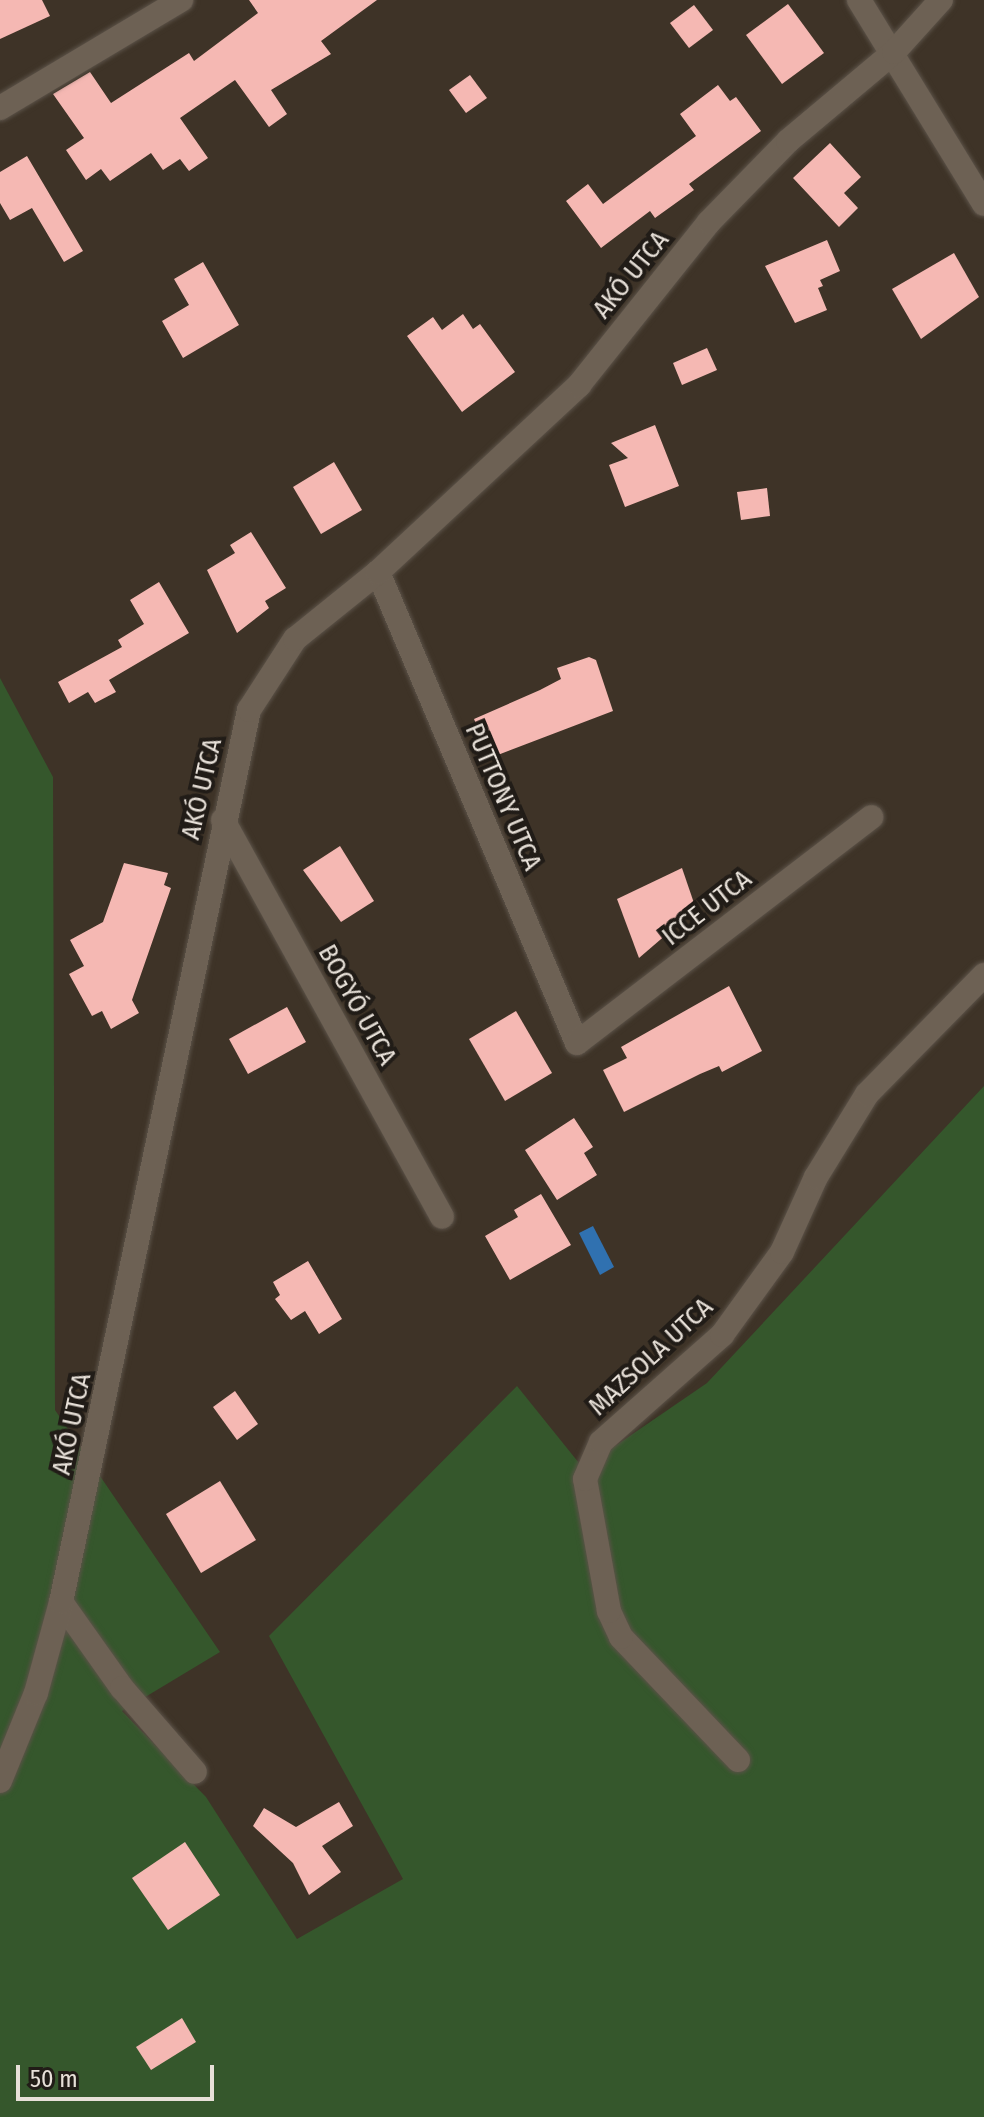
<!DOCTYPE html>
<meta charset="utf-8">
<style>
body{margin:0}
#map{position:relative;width:984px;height:2117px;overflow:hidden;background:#3e3327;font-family:"Fira Sans Condensed",sans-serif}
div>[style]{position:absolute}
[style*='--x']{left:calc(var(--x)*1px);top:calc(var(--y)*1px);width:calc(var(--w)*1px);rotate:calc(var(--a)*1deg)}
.green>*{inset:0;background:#35572c}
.water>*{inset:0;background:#3071b0}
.building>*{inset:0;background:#f5b8b3}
.roads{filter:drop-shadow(0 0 2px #5b5248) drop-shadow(0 0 2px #5b5248)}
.minor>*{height:24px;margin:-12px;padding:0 12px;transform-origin:12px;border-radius:12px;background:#6d6154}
span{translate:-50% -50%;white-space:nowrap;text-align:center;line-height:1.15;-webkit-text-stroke:8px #211c17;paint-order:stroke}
.street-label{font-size:26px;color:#e7e0d8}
.scale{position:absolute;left:16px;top:2065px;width:198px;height:36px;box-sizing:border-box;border:4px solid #e7e0d8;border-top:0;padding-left:10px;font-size:24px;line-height:28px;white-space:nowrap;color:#e7e0d8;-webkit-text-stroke:6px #211c17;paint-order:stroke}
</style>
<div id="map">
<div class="green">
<i style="clip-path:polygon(0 678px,53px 777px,55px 1410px,220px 1652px,122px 1711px,206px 1797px,297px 1939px,403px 1879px,269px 1636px,517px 1386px,583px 1468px,707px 1383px,984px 1086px,984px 2117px,0 2117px)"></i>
</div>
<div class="water">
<i style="clip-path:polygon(593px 1226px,614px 1267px,600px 1275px,579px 1233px)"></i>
</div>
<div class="building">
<i style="clip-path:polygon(0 0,42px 0,50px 16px,0 39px)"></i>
<i style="clip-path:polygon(249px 0,377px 0,321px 41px,331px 54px,271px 90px,287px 114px,269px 127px,235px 80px,180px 118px,208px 158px,189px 171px,180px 159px,163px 170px,151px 153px,110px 181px,101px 169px,86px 180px,66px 150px,84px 138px,53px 94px,90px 72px,111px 103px,189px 53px,194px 61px,258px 13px)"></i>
<i style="clip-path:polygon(788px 4px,824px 53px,782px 84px,746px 35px)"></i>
<i style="clip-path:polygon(694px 5px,713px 30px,689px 48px,670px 23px)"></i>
<i style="clip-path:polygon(470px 75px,487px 98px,466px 113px,449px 90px)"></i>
<i style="clip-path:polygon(718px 85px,730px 101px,736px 97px,761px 131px,689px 184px,694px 190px,655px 218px,650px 211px,601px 248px,566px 201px,588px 184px,603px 204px,696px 136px,680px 114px)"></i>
<i style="clip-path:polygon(830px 143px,861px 177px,844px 193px,858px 208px,839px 227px,793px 178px)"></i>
<i style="clip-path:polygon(27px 156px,83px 251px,64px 262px,32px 208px,10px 220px,0 203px,0 172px)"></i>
<i style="clip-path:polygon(827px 240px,840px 271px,820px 280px,823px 286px,818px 288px,827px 310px,795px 323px,765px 266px)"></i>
<i style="clip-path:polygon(954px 253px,979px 297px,921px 339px,892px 289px)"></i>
<i style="clip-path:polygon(203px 262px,239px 325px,183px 358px,162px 321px,189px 305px,174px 279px)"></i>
<i style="clip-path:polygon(463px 314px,473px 329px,480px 324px,515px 372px,462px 412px,407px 336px,433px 317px,442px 330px)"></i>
<i style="clip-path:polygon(707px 348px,717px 370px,682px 385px,673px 363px)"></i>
<i style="clip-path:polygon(655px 425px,679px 486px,625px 507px,609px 465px,628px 458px,611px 443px)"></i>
<i style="clip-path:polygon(334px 462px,362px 510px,321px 534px,293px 487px)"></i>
<i style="clip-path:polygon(767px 488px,770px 516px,741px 520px,737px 492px)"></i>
<i style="clip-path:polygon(251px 532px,286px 588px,265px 601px,269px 608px,237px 633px,207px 570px,235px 553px,230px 545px)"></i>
<i style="clip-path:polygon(159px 582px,189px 633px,109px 680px,116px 692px,95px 703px,88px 692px,69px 703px,58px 682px,122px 647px,118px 640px,144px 624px,130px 600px)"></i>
<i style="clip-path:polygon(589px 657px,596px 660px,613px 711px,490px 758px,474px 719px,540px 690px,561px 679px,557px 668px)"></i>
<i style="clip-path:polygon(340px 846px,374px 901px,341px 922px,303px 870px)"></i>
<i style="clip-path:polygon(124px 863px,168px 873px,164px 885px,171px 888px,132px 1000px,139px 1013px,111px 1029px,102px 1011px,92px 1016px,69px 974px,84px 966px,70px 940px,103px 922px)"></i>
<i style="clip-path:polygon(682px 868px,696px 909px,639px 958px,617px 899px)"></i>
<i style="clip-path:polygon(729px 986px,762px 1051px,722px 1072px,719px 1066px,700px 1074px,624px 1112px,603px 1070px,627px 1058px,621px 1047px)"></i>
<i style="clip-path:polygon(287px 1007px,306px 1042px,248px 1074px,229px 1039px)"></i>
<i style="clip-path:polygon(516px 1011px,552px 1073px,505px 1101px,469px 1039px)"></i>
<i style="clip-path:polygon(574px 1118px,593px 1147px,584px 1153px,597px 1175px,557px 1200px,525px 1150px)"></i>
<i style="clip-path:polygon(541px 1194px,571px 1245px,510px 1280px,485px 1236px,518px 1217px,514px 1210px)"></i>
<i style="clip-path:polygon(308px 1261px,342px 1319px,319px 1334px,305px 1311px,291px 1320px,275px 1299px,280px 1295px,273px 1282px)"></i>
<i style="clip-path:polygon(235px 1391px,258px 1424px,237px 1440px,213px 1407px)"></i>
<i style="clip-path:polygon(220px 1481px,256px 1540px,201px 1573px,166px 1514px)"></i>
<i style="clip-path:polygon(339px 1802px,353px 1826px,322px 1846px,341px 1872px,309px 1895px,293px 1863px,253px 1826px,264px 1808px,296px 1827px)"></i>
<i style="clip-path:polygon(185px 1842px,220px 1895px,168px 1930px,132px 1878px)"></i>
<i style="clip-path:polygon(182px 2018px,196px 2042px,151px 2070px,136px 2047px)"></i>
</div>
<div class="roads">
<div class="minor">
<i style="--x:859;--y:0;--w:239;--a:58.5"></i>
<i style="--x:0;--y:108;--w:211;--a:-30.8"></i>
<i style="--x:378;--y:572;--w:511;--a:67.1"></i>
<i style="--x:577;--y:1043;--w:371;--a:-37.5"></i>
<i style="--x:223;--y:820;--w:453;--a:61.1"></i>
<i style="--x:61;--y:1602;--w:105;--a:54.7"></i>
<i style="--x:122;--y:1688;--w:111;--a:49"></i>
<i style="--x:738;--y:1760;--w:170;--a:-133.6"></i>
<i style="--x:621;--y:1637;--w:29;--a:-115"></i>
<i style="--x:609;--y:1611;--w:134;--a:-100.3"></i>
<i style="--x:585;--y:1479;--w:40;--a:-66.6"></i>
<i style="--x:601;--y:1442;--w:162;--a:-41.5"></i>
<i style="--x:722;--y:1335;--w:102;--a:-54.1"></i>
<i style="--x:782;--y:1252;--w:82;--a:-65.6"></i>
<i style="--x:816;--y:1177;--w:97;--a:-58.4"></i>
<i style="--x:867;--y:1094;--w:167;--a:-45.5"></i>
<i style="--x:0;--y:1781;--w:95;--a:-67.8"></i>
<i style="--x:36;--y:1693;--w:94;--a:-74.6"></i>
<i style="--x:61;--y:1602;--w:912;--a:-78.1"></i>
<i style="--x:249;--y:710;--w:85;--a:-57.1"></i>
<i style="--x:295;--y:639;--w:107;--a:-38.9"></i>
<i style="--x:378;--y:572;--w:275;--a:-42.9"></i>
<i style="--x:579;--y:385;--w:208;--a:-51.4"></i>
<i style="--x:709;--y:222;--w:113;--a:-45.7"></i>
<i style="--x:788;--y:141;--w:138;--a:-40"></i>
<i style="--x:894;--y:52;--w:70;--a:-47.9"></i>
</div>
</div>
<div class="street-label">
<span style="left:631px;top:275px;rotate:-51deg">AKÓ UTCA</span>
<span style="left:202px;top:789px;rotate:-77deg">AKÓ UTCA</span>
<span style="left:503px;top:797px;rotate:67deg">PUTTONY UTCA</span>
<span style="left:707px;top:908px;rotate:-38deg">ICCE UTCA</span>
<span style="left:357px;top:1005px;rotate:61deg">BOGYÓ UTCA</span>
<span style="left:651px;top:1357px;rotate:-43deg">MAZSOLA UTCA</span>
<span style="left:72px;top:1424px;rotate:-78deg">AKÓ UTCA</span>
</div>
<div class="scale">50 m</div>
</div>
